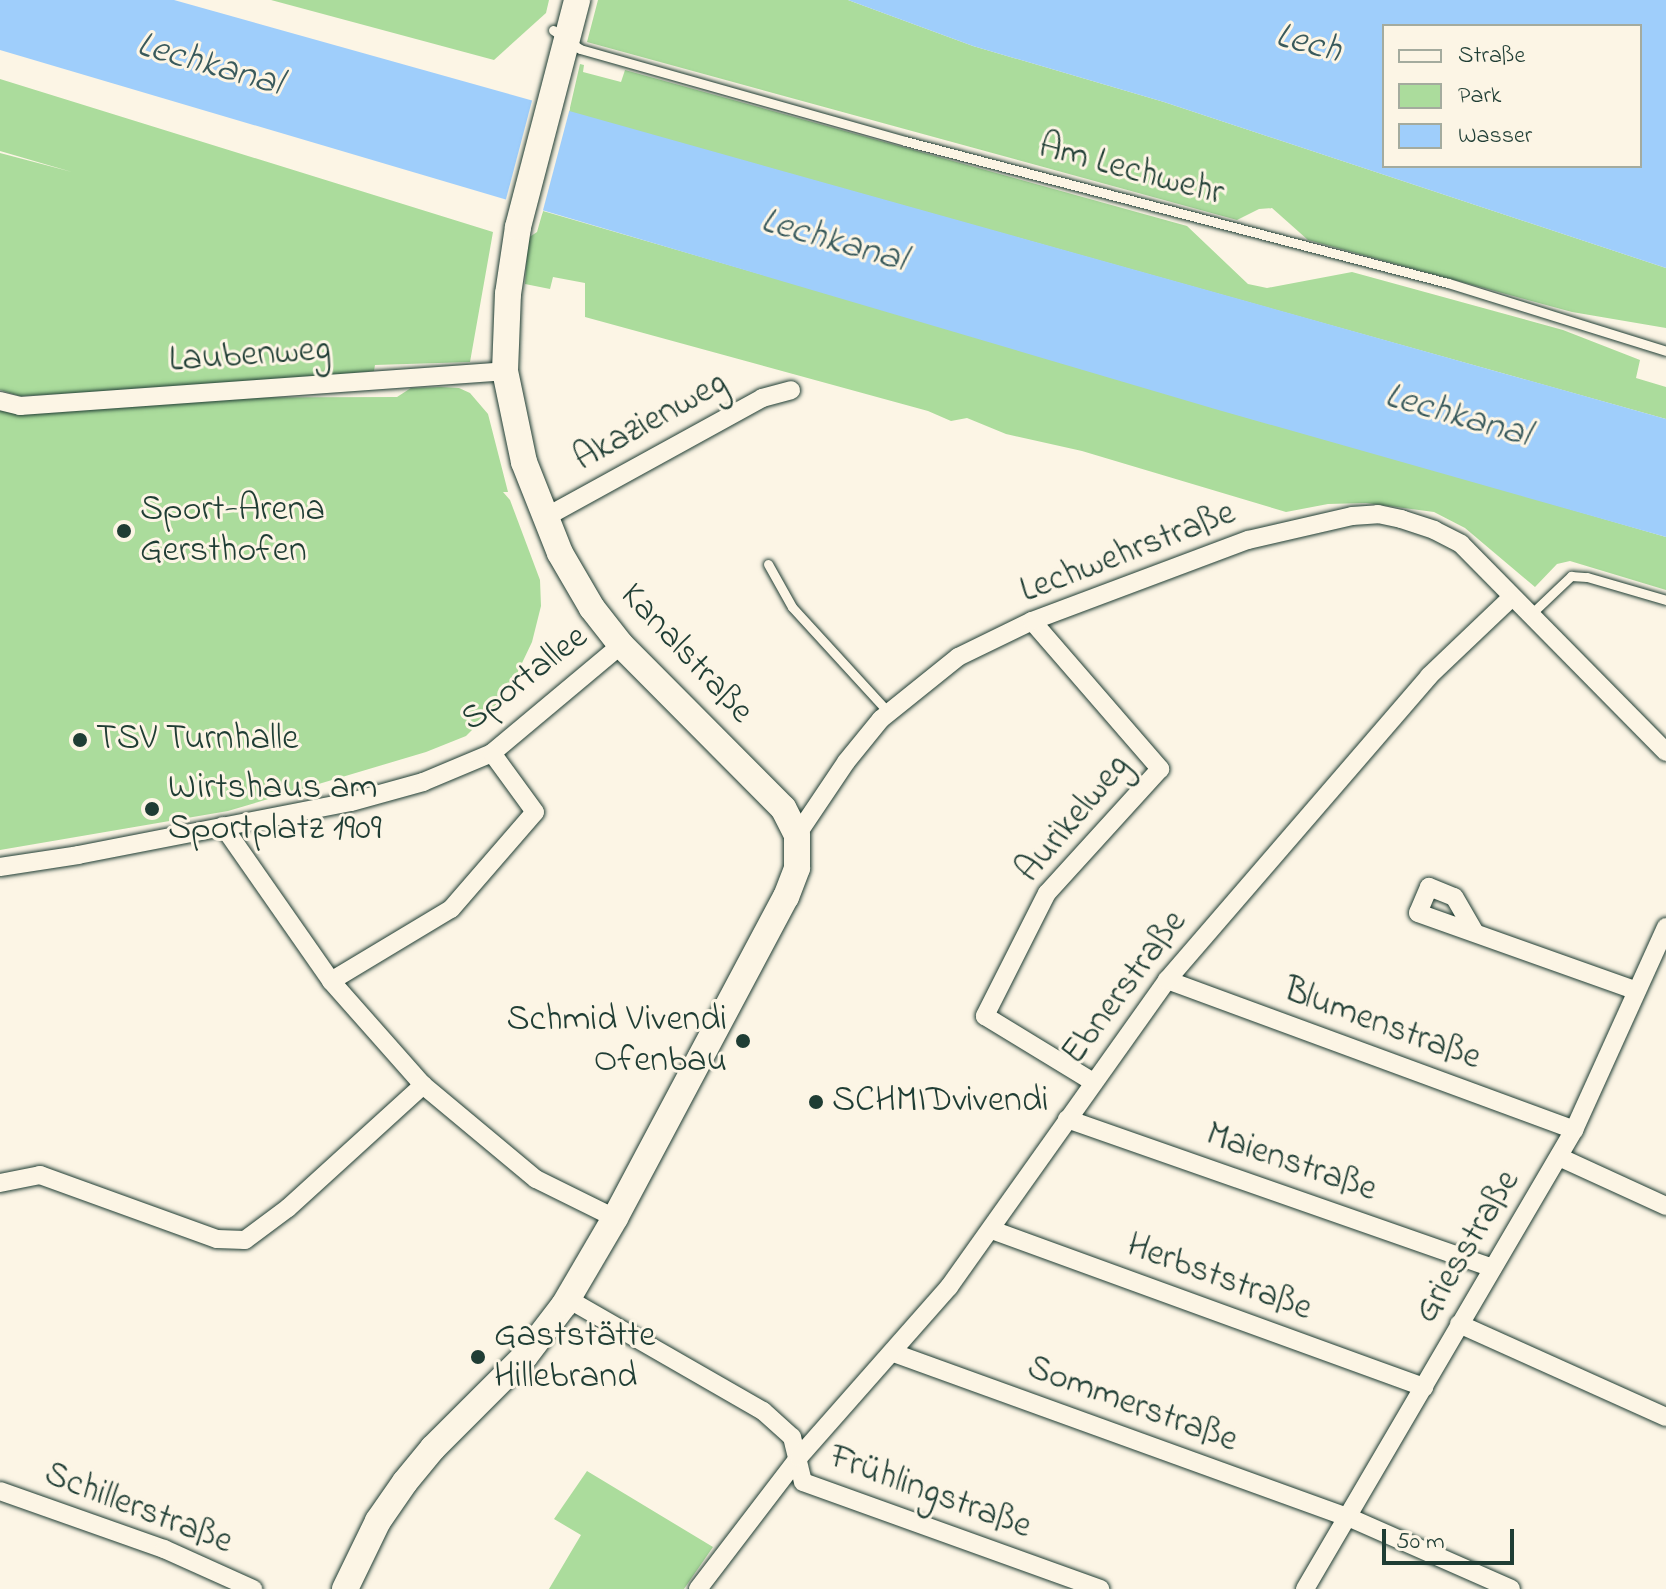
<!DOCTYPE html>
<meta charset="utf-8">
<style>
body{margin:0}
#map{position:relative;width:1666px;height:1589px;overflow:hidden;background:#fcf5e5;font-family:"Indie Flower",sans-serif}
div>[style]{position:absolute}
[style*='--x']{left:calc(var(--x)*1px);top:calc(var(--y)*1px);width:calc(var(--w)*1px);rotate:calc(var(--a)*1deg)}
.green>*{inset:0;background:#abdc9c}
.water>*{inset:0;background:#9fcefb}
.pier>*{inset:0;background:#fcf5e5}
.roads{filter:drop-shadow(0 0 2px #1f3d34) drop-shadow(0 0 2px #1f3d34)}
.lane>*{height:9px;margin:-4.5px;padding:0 4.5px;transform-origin:4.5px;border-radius:4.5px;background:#fcf5e5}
.street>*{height:18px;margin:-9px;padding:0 9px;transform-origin:9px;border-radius:9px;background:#fcf5e5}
.secondary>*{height:26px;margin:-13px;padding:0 13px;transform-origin:13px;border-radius:13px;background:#fcf5e5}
.dots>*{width:22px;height:22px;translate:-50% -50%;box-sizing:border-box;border:4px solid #fcf5e5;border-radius:50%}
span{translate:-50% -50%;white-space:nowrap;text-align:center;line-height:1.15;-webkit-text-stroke:6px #fcf5e5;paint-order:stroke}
.street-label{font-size:36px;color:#1f3d34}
.poi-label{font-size:36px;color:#1f3d34}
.left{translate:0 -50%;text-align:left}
.right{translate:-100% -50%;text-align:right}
.water-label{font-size:38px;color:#395a5c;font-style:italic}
.legend{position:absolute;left:1382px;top:24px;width:260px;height:144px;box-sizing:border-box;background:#fcf5e5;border:2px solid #a4ab9e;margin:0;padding:10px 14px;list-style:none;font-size:24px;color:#1f3d34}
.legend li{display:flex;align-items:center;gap:16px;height:40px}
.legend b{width:40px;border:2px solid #a4ab9e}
.scale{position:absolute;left:1382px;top:1529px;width:132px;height:36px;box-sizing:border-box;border:4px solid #1f3d34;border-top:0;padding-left:10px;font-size:24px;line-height:28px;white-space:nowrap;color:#1f3d34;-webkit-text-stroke:6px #fcf5e5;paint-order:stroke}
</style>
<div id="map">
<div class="green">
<i style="clip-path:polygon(271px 0,549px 0,546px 13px,494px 60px)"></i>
<i style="clip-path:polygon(598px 0,848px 0,973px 46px,1164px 102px,1666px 268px,1666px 328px,1572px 312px,1308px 240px,1272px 208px,1259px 209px,1237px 220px,587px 42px)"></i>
<i style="clip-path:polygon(580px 64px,584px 65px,583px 72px,621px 82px,625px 70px,1187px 226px,1248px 284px,1267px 288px,1352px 272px,1563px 330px,1640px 360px,1636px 378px,1666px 387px,1666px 419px,569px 112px)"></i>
<i style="clip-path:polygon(0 79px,493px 232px,470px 362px,375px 365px,374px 371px,215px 386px,20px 396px,0 390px,0 153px,72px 172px,0 151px)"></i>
<i style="clip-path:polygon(543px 211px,1666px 537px,1666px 590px,1570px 561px,1557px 564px,1535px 587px,1465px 528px,1434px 512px,1366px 503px,1328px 504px,1286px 512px,1082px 451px,1006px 434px,967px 418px,951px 421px,928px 411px,585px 317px,585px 283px,553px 277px,550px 289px,525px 284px,528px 238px,537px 232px)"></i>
<i style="clip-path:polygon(441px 387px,459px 388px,470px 393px,488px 414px,508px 492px,503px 492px,510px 500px,540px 580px,541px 606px,532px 642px,513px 682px,492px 710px,466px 736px,426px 752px,228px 811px,0 850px,0 405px,160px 398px,397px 397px,411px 388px)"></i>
<i style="clip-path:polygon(587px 1471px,713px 1547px,684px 1589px,549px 1589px,581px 1535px,554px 1519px)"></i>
</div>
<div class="water">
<i style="clip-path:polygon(0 0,174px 0,1666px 419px,1666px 537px,1215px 409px,0 50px)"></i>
<i style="clip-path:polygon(evenodd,848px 0,1666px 0,1666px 268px,1164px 102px,973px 46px,848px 0,1640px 26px,1640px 166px,1384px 166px,1384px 26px,1640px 26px)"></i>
</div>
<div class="pier">
<i style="clip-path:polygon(533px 97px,570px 108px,542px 214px,505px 203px)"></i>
</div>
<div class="roads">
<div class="lane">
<i style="--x:553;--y:30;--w:33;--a:35"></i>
<i style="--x:580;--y:49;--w:338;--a:15.8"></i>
<i style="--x:905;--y:141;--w:561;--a:14.66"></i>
<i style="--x:1448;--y:283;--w:228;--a:17.3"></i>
<i style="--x:768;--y:564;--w:49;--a:60.8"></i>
<i style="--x:792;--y:607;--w:144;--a:47.5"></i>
<i style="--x:1530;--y:615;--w:57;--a:-43.6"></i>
<i style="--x:1571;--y:576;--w:16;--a:4"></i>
<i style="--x:1587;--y:577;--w:82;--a:16.2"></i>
</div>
<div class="street">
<i style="--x:0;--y:401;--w:21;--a:14"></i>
<i style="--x:20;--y:406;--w:486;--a:-4.1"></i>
<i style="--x:544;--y:518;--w:249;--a:-28.8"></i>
<i style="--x:762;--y:398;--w:30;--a:-15"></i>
<i style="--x:1032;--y:621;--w:196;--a:49.1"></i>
<i style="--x:1160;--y:769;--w:168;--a:132.3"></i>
<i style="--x:1047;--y:893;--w:138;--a:116.8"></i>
<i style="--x:985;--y:1016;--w:127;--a:31.4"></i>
<i style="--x:223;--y:826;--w:189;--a:55.1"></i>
<i style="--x:331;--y:981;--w:139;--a:48.5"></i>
<i style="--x:797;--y:835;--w:88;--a:-56.1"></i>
<i style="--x:846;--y:762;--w:55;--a:-50.9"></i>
<i style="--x:881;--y:719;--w:99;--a:-38.8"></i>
<i style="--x:958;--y:657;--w:82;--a:-25.9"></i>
<i style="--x:1032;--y:621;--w:231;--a:-20.6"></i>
<i style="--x:1248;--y:540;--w:107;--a:-13"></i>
<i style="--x:1352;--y:516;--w:26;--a:-4"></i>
<i style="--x:1378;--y:514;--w:24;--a:12"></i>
<i style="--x:1401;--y:519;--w:35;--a:18"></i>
<i style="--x:1434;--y:530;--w:30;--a:27"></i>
<i style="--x:1461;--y:544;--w:292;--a:45.4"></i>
<i style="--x:0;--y:867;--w:79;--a:-8.7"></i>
<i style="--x:78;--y:855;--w:278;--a:-11"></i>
<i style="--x:351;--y:802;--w:75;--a:-15.5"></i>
<i style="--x:423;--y:782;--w:75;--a:-22.8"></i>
<i style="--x:492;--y:753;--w:168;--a:-39.9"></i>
<i style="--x:1474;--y:931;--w:39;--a:-120"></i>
<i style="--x:1454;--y:897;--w:27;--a:-158"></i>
<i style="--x:1429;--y:887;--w:28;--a:113"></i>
<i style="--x:1418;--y:913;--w:232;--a:19.6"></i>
<i style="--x:1167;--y:980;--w:434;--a:20.2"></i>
<i style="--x:331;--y:981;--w:140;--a:-31"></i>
<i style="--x:451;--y:909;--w:128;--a:-49.1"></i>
<i style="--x:535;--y:812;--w:73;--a:-126.1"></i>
<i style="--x:1067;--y:1119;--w:451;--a:19.3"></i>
<i style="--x:1559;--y:1157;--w:118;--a:24.6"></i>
<i style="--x:0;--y:1183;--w:41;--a:-11.3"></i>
<i style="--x:40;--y:1175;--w:188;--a:19.9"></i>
<i style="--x:217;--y:1239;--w:28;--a:2"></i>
<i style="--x:245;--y:1240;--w:54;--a:-36.7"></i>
<i style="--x:288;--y:1208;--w:183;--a:-42.3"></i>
<i style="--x:423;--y:1085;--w:147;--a:39.8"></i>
<i style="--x:536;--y:1179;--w:88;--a:26.3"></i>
<i style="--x:992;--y:1230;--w:460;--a:20"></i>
<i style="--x:568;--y:1299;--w:225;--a:29.9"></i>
<i style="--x:763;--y:1411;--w:39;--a:42"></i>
<i style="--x:792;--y:1437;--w:46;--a:76.3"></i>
<i style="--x:803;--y:1482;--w:316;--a:19.8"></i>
<i style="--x:1459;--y:1324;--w:227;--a:24.2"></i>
<i style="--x:894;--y:1353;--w:483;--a:19.9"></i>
<i style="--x:1348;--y:1517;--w:178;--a:23.8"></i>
<i style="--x:0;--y:1491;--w:174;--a:19.5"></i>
<i style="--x:164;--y:1549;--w:98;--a:24.2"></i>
<i style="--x:698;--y:1589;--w:166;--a:-52.6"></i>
<i style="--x:799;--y:1457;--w:227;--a:-48.6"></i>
<i style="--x:949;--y:1287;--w:377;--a:-54.6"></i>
<i style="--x:1167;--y:980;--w:401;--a:-49.2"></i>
<i style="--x:1429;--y:676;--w:113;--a:-43.6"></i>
<i style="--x:1305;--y:1589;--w:532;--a:-59.63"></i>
<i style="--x:1574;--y:1130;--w:223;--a:-65.6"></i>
</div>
<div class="secondary">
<i style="--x:345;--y:1589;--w:76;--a:-64.1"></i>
<i style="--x:378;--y:1521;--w:47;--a:-55.3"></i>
<i style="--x:405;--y:1482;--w:44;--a:-50.5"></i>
<i style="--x:433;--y:1448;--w:130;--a:-45"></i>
<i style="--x:525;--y:1356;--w:64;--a:-52.6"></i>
<i style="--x:564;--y:1305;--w:101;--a:-59.6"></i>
<i style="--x:615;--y:1218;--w:364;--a:-62"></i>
<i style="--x:786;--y:897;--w:31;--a:-69"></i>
<i style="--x:797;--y:868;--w:33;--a:-90"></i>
<i style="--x:797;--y:835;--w:30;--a:-117"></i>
<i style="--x:783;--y:808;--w:230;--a:-134.8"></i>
<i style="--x:621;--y:645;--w:47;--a:-128.1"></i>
<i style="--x:592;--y:608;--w:64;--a:-120.2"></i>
<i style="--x:560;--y:553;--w:98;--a:-111.6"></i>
<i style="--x:524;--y:462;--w:93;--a:-101.8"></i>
<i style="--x:505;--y:371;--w:77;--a:-87.8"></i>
<i style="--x:508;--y:294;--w:68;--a:-81.5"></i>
<i style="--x:518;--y:227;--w:235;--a:-75.4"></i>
</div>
</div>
<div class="dots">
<i style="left:124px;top:531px;background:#1f3d34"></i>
<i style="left:80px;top:740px;background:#1f3d34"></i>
<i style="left:152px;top:809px;background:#1f3d34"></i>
<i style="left:743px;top:1041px;background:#1f3d34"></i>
<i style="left:816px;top:1102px;background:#1f3d34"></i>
<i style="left:478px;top:1357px;background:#1f3d34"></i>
</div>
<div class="street-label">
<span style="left:1131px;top:171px;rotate:15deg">Am Lechwehr</span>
<span style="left:250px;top:356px;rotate:-4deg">Laubenweg</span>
<span style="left:651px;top:422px;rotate:-29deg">Akazienweg</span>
<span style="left:1128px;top:553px;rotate:-21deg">Lechwehrstraße</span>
<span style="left:686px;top:654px;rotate:47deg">Kanalstraße</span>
<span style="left:525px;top:679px;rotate:-38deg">Sportallee</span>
<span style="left:1074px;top:819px;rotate:-50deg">Aurikelweg</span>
<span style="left:1125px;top:988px;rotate:-53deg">Ebnerstraße</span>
<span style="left:1382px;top:1025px;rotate:20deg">Blumenstraße</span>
<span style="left:1291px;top:1163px;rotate:19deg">Maienstraße</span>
<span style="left:1468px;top:1247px;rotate:-59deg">Griesstraße</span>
<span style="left:1219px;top:1278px;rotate:20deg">Herbststraße</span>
<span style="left:1132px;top:1405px;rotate:20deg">Sommerstraße</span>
<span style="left:930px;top:1493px;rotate:20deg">Frühlingstraße</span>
<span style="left:138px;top:1509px;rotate:21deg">Schillerstraße</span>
</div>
<div class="poi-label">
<span class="left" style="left:140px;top:531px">Sport-Arena<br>Gersthofen</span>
<span class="left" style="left:96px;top:740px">TSV Turnhalle</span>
<span class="left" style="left:168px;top:809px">Wirtshaus am<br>Sportplatz 1909</span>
<span class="right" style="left:727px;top:1041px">Schmid Vivendi<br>Ofenbau</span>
<span class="left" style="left:832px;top:1102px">SCHMIDvivendi</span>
<span class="left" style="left:494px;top:1357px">Gaststätte<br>Hillebrand</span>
</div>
<div class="water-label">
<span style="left:1308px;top:45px;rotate:15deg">Lech</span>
<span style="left:209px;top:66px;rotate:16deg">Lechkanal</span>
<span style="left:833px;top:242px;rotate:16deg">Lechkanal</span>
<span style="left:1457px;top:417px;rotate:16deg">Lechkanal</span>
</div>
<ul class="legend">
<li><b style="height:10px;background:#fcf5e5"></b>Straße</li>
<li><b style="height:22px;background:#abdc9c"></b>Park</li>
<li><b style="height:22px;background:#9fcefb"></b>Wasser</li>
</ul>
<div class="scale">50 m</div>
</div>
